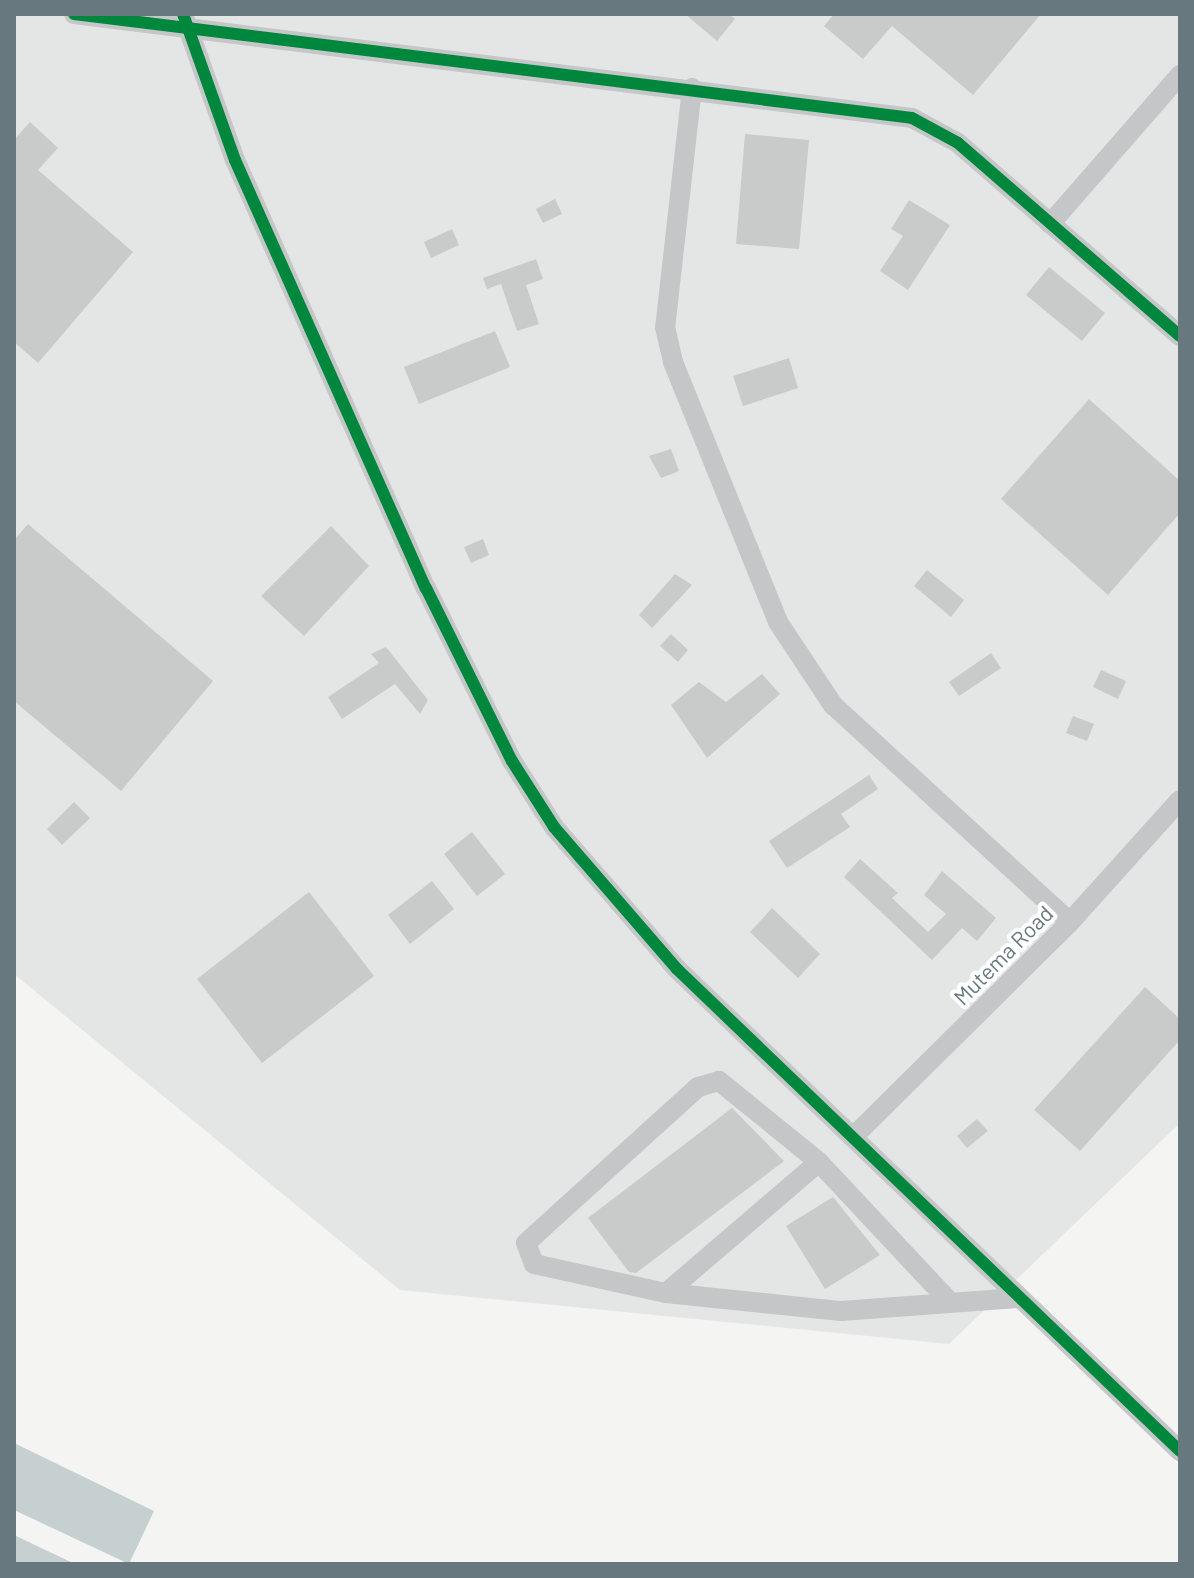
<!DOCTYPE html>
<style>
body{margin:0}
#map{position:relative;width:1194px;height:1578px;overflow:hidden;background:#f4f4f3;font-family:Barlow,sans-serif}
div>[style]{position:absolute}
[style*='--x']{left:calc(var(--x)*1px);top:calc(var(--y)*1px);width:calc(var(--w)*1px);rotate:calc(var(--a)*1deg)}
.built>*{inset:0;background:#e4e5e5}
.water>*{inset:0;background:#c6d0d1}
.building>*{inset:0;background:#c9cbcb}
.minor>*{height:20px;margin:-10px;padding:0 10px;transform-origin:10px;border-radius:10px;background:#c4c6c7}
.cycleway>*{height:12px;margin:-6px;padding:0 6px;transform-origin:6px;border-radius:6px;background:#00873e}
span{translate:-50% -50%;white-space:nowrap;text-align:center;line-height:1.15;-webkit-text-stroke:8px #fff;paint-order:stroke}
.street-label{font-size:22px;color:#67787f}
.frame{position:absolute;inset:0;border:16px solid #67787f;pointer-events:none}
</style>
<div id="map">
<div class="built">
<i style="clip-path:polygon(14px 14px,1180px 14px,1180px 1123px,949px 1344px,400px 1290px,14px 974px)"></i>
</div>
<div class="water">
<i style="clip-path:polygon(14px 1443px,154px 1511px,129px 1564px,14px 1510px)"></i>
<i style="clip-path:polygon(14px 1535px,75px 1564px,14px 1564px)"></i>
</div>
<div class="building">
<i style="clip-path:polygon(685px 14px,729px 14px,735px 19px,717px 41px)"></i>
<i style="clip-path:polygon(834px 14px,1041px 14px,973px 95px,892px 26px,863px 59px,824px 26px)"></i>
<i style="clip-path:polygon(30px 122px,58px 148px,38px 170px,133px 252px,38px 363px,14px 342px,14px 140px)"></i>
<i style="clip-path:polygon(745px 134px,809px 140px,799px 249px,736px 244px)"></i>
<i style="clip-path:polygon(555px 199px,562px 214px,543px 223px,536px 209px)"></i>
<i style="clip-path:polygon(909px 200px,950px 225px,908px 290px,880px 271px,903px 236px,891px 229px)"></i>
<i style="clip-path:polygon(452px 229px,459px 245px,431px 258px,424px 242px)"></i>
<i style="clip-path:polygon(536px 259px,543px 279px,526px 285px,539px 324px,517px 331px,501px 284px,487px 289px,483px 278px)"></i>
<i style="clip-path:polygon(1049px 267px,1105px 313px,1082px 341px,1026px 295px)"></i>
<i style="clip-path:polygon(495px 331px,510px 367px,419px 404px,404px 367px)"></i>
<i style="clip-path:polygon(789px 358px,798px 388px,743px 406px,733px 376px)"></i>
<i style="clip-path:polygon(1089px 399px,1180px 481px,1180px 513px,1108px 595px,1001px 499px)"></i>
<i style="clip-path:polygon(671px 449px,679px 471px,661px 478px,649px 456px)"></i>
<i style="clip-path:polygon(28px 524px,213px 681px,121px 791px,14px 701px,14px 540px)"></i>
<i style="clip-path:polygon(331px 526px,369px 566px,304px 636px,261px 596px)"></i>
<i style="clip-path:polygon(483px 539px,489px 555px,471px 563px,464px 547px)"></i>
<i style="clip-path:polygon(927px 570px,964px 600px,951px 617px,914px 586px)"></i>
<i style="clip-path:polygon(675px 574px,692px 585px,652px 628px,639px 615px)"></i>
<i style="clip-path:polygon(671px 634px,688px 650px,678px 662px,660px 646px)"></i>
<i style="clip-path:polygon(386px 647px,428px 700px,420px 714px,395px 684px,342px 719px,328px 697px,379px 663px,371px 654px)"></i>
<i style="clip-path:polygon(991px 653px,1001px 668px,959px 696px,949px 682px)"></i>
<i style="clip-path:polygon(1101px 670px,1126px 681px,1118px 699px,1093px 687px)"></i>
<i style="clip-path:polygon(762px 674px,780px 694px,707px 758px,671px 705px,699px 682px,726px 702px)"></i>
<i style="clip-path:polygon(1073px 716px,1094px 724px,1087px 741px,1066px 733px)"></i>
<i style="clip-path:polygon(869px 775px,878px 789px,841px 814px,850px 827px,787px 868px,769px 841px)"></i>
<i style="clip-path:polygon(74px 802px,90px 818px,62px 845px,47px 829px)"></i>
<i style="clip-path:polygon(472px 832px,505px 874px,477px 896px,444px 854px)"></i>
<i style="clip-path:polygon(860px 859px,898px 893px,892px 898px,928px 932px,946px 914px,924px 895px,942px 871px,996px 918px,977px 941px,962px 928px,932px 960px,844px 877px)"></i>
<i style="clip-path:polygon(432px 881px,454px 909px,410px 944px,388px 915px)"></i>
<i style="clip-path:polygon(309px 892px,374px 976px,262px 1063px,197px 979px)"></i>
<i style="clip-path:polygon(772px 908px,820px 954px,798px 978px,750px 932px)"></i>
<i style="clip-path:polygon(1145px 987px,1180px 1019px,1180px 1040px,1080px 1151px,1034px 1110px)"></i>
<i style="clip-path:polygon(732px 1108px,784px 1161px,636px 1273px,629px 1272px,588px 1218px)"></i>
<i style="clip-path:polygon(977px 1119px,988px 1131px,967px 1148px,957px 1136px)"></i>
<i style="clip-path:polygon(833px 1197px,880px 1255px,825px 1289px,786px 1226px)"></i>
</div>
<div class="minor">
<i style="--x:74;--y:14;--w:844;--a:7.07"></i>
<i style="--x:912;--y:118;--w:52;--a:28.5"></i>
<i style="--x:958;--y:143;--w:294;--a:41"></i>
<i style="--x:183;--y:14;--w:155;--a:70.4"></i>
<i style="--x:235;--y:160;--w:469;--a:66"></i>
<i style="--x:426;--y:588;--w:193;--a:63.6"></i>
<i style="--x:512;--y:761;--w:78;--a:57.5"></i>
<i style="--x:554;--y:827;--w:188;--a:49.1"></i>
<i style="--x:677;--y:969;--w:697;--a:43.78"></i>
<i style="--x:692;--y:88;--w:241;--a:96.4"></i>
<i style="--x:665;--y:327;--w:36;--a:77"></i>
<i style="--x:673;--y:362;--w:280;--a:68"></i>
<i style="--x:778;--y:622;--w:100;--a:56.5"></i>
<i style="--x:833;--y:705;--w:321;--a:42.5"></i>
<i style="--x:1050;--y:224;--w:198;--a:-48.9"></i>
<i style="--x:853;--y:1137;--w:305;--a:-44.7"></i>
<i style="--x:1070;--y:922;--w:164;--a:-48"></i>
<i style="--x:666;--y:1293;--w:201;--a:-40.6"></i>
<i style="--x:948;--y:1300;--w:189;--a:-133.1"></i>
<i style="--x:819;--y:1162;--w:129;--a:-141"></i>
<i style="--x:719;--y:1081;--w:22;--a:164"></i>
<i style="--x:698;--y:1087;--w:232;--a:137.8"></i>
<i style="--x:526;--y:1243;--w:22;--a:69"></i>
<i style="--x:534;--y:1264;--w:135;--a:12.4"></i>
<i style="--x:666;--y:1293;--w:176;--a:5.9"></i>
<i style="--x:841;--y:1311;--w:177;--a:-4.2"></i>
</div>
<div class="cycleway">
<i style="--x:74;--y:14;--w:844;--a:7.07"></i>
<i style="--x:912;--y:118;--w:52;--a:28.5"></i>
<i style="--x:958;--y:143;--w:294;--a:41"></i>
<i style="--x:183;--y:14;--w:155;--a:70.4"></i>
<i style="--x:235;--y:160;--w:469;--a:66"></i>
<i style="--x:426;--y:588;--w:193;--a:63.6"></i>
<i style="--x:512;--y:761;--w:78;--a:57.5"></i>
<i style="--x:554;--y:827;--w:188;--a:49.1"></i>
<i style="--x:677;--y:969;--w:697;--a:43.78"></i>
</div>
<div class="street-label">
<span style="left:1003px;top:955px;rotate:-45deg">Mutema Road</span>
</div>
<div class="frame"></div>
</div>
